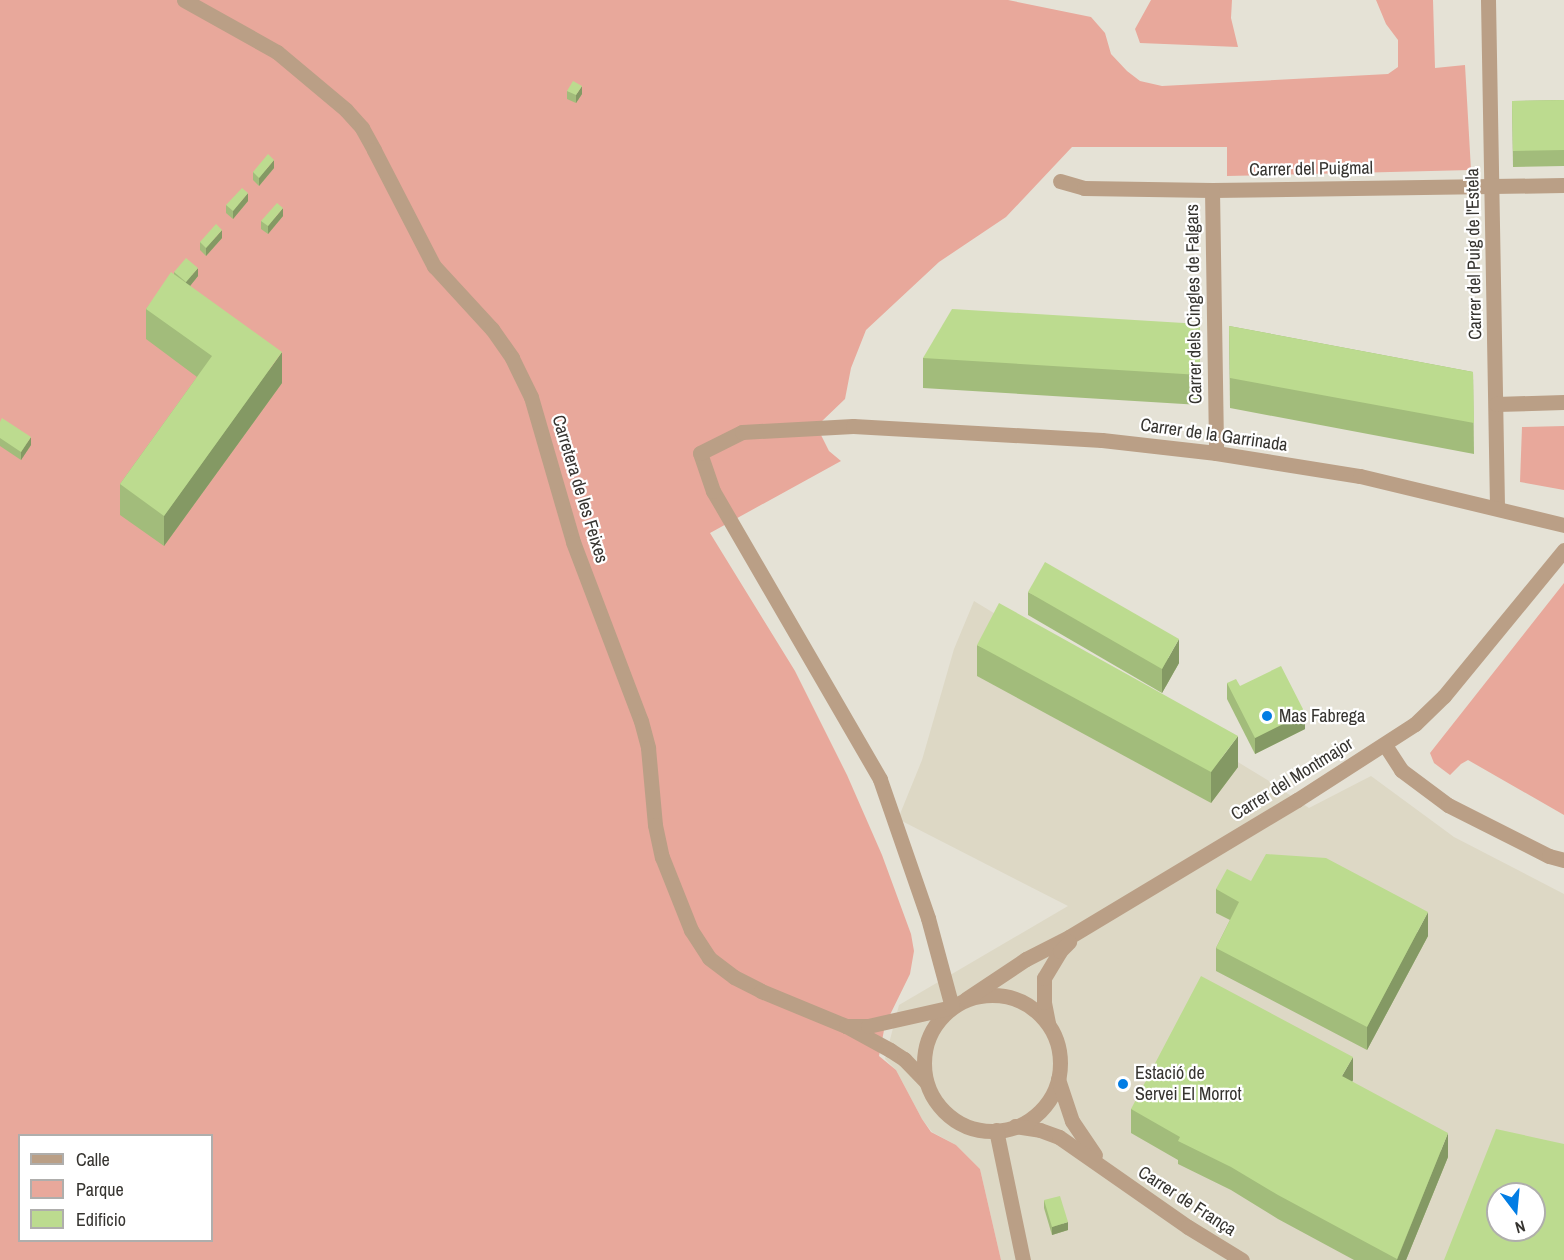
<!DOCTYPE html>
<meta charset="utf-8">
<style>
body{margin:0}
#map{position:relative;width:1564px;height:1260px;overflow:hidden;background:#e5e2d6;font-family:"Archivo Narrow",sans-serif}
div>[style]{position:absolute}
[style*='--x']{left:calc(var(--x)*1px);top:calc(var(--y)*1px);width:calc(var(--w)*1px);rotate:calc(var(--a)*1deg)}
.built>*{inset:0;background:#ddd8c5}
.green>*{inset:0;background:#e8a89b}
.minor>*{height:15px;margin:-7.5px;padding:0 7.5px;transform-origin:7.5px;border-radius:7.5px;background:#ba9f86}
.minor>.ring{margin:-7.5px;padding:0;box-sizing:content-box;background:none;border:15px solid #ba9f86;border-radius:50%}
.wall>*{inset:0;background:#a2bc7b}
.shaded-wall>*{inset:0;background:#849964}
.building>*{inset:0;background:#bcdb8f}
.dots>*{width:16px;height:16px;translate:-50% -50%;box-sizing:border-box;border:3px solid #fff;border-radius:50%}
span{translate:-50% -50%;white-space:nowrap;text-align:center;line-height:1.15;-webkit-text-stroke:4.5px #fff;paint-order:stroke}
.street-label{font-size:18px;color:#363430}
.poi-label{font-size:18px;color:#363430}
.left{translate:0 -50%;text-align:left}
.legend{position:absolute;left:18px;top:1134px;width:195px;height:108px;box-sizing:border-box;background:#fff;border:2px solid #afaeac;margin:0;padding:8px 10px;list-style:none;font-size:18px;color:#363430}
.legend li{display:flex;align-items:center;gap:12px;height:30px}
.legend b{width:30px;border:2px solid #afaeac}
.north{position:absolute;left:1486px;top:1182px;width:60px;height:60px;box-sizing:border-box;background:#fff;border:2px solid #afaeac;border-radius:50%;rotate:164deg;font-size:16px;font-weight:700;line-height:24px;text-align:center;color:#363430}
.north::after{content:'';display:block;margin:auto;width:21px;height:27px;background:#027de4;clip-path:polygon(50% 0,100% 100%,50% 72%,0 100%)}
</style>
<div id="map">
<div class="built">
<i style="clip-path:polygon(evenodd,974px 601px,1269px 781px,1309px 808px,1371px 776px,1454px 837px,1564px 894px,1564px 1260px,1001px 1260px,980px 1169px,956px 1145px,932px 1132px,922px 1119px,896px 1070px,885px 1059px,899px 1005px,1068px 906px,898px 819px,922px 760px,954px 649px,974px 601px,1498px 1194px,1534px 1194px,1534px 1230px,1498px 1230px,1498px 1194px)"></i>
</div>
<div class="green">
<i style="clip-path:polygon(evenodd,0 0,1008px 0,1091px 17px,1105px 33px,1111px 54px,1127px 71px,1140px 81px,1162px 86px,1388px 74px,1398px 67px,1398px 40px,1386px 24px,1376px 0,1433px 0,1435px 68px,1465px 65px,1471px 170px,1227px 176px,1227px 147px,1072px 147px,1006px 217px,939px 262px,866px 330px,851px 368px,845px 399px,821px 422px,818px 429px,829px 451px,841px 461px,710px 533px,795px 671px,847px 775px,882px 855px,911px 934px,914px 951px,910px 974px,885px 1025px,879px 1056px,896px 1070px,922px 1119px,931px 1132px,956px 1145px,980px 1169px,1001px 1260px,0 1260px,0 0,20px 1136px,212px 1136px,212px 1240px,20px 1240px,20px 1136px)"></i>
<i style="clip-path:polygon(1151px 0,1232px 0,1231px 18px,1238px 47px,1140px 43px,1135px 29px)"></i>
<i style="clip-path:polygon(1564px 426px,1564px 490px,1520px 482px,1522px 427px)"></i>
<i style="clip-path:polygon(1564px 583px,1564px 815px,1468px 760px,1461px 764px,1450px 775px,1434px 763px,1430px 753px)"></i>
</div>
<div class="minor">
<i style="--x:184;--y:0;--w:107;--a:29.2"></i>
<i style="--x:277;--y:52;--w:90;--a:40"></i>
<i style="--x:346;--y:110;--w:24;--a:48"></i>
<i style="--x:362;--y:128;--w:25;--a:61"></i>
<i style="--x:374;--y:150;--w:131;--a:62.7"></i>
<i style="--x:434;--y:266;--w:86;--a:47.4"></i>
<i style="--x:492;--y:329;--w:35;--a:55"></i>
<i style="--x:512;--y:358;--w:43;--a:64"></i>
<i style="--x:531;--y:397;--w:151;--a:73.8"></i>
<i style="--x:573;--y:542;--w:191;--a:69.2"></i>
<i style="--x:641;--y:721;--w:28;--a:75"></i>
<i style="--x:648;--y:748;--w:77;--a:84.8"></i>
<i style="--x:655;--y:825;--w:33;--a:78"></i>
<i style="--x:662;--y:857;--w:79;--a:68.3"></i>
<i style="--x:691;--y:930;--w:33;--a:57"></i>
<i style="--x:709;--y:958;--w:31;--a:37"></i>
<i style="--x:734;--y:977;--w:30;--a:27"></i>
<i style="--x:761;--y:991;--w:92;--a:22.4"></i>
<i style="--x:846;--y:1026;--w:50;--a:28.6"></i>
<i style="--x:890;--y:1050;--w:17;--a:33"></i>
<i style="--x:904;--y:1059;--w:32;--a:46"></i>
<i style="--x:1488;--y:0;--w:507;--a:88.98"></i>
<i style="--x:1060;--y:181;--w:25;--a:16"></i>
<i style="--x:1084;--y:188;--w:128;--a:0.9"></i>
<i style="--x:1212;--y:190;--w:352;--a:-0.8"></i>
<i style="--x:1212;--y:190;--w:263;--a:89.1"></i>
<i style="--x:1496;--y:404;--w:68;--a:-1.7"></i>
<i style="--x:1385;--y:745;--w:30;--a:57"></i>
<i style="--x:1401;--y:770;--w:59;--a:36.7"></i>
<i style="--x:1448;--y:805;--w:113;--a:26.8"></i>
<i style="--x:1549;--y:856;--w:16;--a:15"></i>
<i class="ring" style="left:924px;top:995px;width:121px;height:121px"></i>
<i style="--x:966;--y:999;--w:72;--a:-33.7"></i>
<i style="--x:1026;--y:959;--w:48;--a:-27.1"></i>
<i style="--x:1069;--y:937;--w:266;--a:-31"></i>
<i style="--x:1297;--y:800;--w:140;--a:-32.8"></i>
<i style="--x:1415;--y:724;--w:40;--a:-44"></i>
<i style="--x:1444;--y:696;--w:189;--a:-50.6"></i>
<i style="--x:1048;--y:1023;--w:21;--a:-101"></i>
<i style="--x:1044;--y:1002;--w:24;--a:-90"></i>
<i style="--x:1044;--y:978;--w:31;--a:-59"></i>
<i style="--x:1060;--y:951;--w:13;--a:-45"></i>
<i style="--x:846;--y:1026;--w:22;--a:0"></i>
<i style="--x:868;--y:1026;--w:86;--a:-12.7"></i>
<i style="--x:952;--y:1007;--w:92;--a:-105.1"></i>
<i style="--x:928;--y:918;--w:147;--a:-109.1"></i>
<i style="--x:880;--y:779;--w:333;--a:-120.1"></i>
<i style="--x:713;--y:491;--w:40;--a:-108.9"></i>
<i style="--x:700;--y:453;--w:47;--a:-26.6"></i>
<i style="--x:742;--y:432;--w:111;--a:-3.1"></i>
<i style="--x:853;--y:426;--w:249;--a:3.2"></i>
<i style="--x:1102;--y:440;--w:115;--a:6.5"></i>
<i style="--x:1216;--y:453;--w:146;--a:9.1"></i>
<i style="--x:1360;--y:476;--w:210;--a:13.5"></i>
<i style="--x:1058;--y:1079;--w:44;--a:71.6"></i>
<i style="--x:1072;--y:1121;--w:41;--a:55.9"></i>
<i style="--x:1015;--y:1126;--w:25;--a:9"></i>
<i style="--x:1040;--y:1130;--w:20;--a:20"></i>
<i style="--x:1059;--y:1137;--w:157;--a:34.9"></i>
<i style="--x:1188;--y:1227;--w:63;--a:31.4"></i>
<i style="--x:996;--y:1130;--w:133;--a:78.3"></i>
</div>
<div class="wall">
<i style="clip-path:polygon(567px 91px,582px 94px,576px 103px,567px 99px)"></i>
<i style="clip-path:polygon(1564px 100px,1564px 166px,1513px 167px,1512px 101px)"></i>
<i style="clip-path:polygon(274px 168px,259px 186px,253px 180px,253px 172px)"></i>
<i style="clip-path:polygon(248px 201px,233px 219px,226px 213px,226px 205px)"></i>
<i style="clip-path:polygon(283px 216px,268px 234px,261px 229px,261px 221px)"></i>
<i style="clip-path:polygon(222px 238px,206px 256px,200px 250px,200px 242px)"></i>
<i style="clip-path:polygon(174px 272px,198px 276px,190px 286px,282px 383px,164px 546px,120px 515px,120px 484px,197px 377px,146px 339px,146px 309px,174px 274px)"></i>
<i style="clip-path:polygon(1200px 324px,1200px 405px,923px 388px,923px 358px)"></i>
<i style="clip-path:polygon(1229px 326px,1473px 372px,1474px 454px,1230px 408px)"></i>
<i style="clip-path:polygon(0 422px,31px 445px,21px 460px,0 446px)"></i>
<i style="clip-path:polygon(1028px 592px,1179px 663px,1162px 693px,1028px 615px)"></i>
<i style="clip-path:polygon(977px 645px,1238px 767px,1211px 803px,977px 676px)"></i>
<i style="clip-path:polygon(1227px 683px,1240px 686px,1305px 729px,1255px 754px,1227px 699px)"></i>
<i style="clip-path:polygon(1251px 881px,1428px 936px,1367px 1050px,1216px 971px,1216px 948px,1230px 920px,1216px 913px,1216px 889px)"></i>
<i style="clip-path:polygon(1353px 1080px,1352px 1082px,1448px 1157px,1406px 1260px,1354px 1260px,1278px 1219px,1231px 1190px,1178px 1164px,1178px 1160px,1131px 1133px,1131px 1109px)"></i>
<i style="clip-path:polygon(1044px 1200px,1068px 1230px,1052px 1235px,1044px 1208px)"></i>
</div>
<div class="shaded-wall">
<i style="clip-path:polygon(582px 86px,582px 94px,576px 103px,576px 95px)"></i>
<i style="clip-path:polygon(274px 160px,274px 168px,259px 186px,259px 178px)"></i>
<i style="clip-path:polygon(248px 193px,248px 201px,233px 219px,233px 211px)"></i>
<i style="clip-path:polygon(283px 208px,283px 216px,268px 234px,268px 226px)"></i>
<i style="clip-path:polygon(222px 230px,222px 238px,206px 256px,206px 248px)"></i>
<i style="clip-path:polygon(198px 268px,198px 276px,186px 291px,186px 282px)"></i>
<i style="clip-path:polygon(282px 352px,282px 383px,164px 546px,164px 516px)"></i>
<i style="clip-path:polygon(31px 437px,31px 445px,21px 460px,21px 452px)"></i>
<i style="clip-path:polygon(1179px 639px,1179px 663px,1162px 693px,1162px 669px)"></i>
<i style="clip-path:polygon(1305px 713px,1305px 729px,1255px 754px,1255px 738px)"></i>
<i style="clip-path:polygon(1238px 736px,1238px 767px,1211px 803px,1211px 772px)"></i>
<i style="clip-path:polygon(1428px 912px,1428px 936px,1367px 1050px,1367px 1027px)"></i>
<i style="clip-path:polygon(1353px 1057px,1353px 1080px,1342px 1100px,1342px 1076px)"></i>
<i style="clip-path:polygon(1448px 1133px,1448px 1157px,1406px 1260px,1397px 1260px)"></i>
<i style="clip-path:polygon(1068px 1222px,1068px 1230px,1052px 1235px,1052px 1227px)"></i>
</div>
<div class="building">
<i style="clip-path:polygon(573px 81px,582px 86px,576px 95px,567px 91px)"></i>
<i style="clip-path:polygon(1564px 100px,1564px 150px,1513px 151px,1512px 101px)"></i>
<i style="clip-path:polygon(268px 154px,274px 160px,259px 178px,253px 172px)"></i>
<i style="clip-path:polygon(242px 188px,248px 193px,233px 211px,226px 205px)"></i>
<i style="clip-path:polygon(277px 203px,283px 208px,268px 226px,261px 221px)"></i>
<i style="clip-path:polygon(216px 224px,222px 230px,206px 248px,200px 242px)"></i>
<i style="clip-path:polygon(186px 258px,198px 268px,186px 282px,174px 272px)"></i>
<i style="clip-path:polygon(171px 272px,282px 352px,164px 516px,120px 484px,212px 356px,146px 309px)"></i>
<i style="clip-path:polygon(952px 309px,1200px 324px,1200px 375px,923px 358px)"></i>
<i style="clip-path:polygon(1229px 326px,1473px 372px,1474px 423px,1230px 378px)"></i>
<i style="clip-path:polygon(2px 418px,31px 437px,21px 452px,0 438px,0 422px)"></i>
<i style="clip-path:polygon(1045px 562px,1179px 639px,1162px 669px,1028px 592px)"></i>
<i style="clip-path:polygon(999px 603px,1238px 736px,1211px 772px,977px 645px)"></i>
<i style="clip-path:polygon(1281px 666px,1305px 713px,1255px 738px,1227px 683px,1236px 679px,1240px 686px)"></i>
<i style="clip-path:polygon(1266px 854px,1326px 858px,1428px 912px,1367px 1027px,1216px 948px,1239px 902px,1216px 889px,1227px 869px,1251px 881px)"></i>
<i style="clip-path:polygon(1201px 976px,1353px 1057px,1342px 1076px,1448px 1133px,1397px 1259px,1278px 1195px,1231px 1167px,1178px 1141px,1180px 1137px,1131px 1109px)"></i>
<i style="clip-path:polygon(evenodd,1496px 1129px,1564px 1144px,1564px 1260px,1444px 1260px,1496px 1129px,1498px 1194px,1534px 1194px,1534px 1230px,1498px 1230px,1498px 1194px)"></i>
<i style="clip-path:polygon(1060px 1196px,1068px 1222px,1052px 1227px,1044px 1200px)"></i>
</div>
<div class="dots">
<i style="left:1267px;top:716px;background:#027de4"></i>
<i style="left:1123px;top:1084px;background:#027de4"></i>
</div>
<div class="street-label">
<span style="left:1311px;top:169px;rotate:-1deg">Carrer del Puigmal</span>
<span style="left:1474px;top:254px;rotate:-91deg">Carrer del Puig de l'Estela</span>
<span style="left:1194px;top:304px;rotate:-91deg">Carrer dels Cingles de Falgars</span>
<span style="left:1214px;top:435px;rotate:8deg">Carrer de la Garrinada</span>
<span style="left:580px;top:489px;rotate:73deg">Carretera de les Feixes</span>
<span style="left:1292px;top:779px;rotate:-32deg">Carrer del Montmajor</span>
<span style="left:1187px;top:1201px;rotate:33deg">Carrer de França</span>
</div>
<div class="poi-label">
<span class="left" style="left:1279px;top:716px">Mas Fabrega</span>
<span class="left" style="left:1135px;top:1084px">Estació de<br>Servei El Morrot</span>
</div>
<ul class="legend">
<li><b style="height:8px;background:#ba9f86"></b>Calle</li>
<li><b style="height:16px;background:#e8a89b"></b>Parque</li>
<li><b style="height:16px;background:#bcdb8f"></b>Edificio</li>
</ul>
<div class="north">N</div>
</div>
